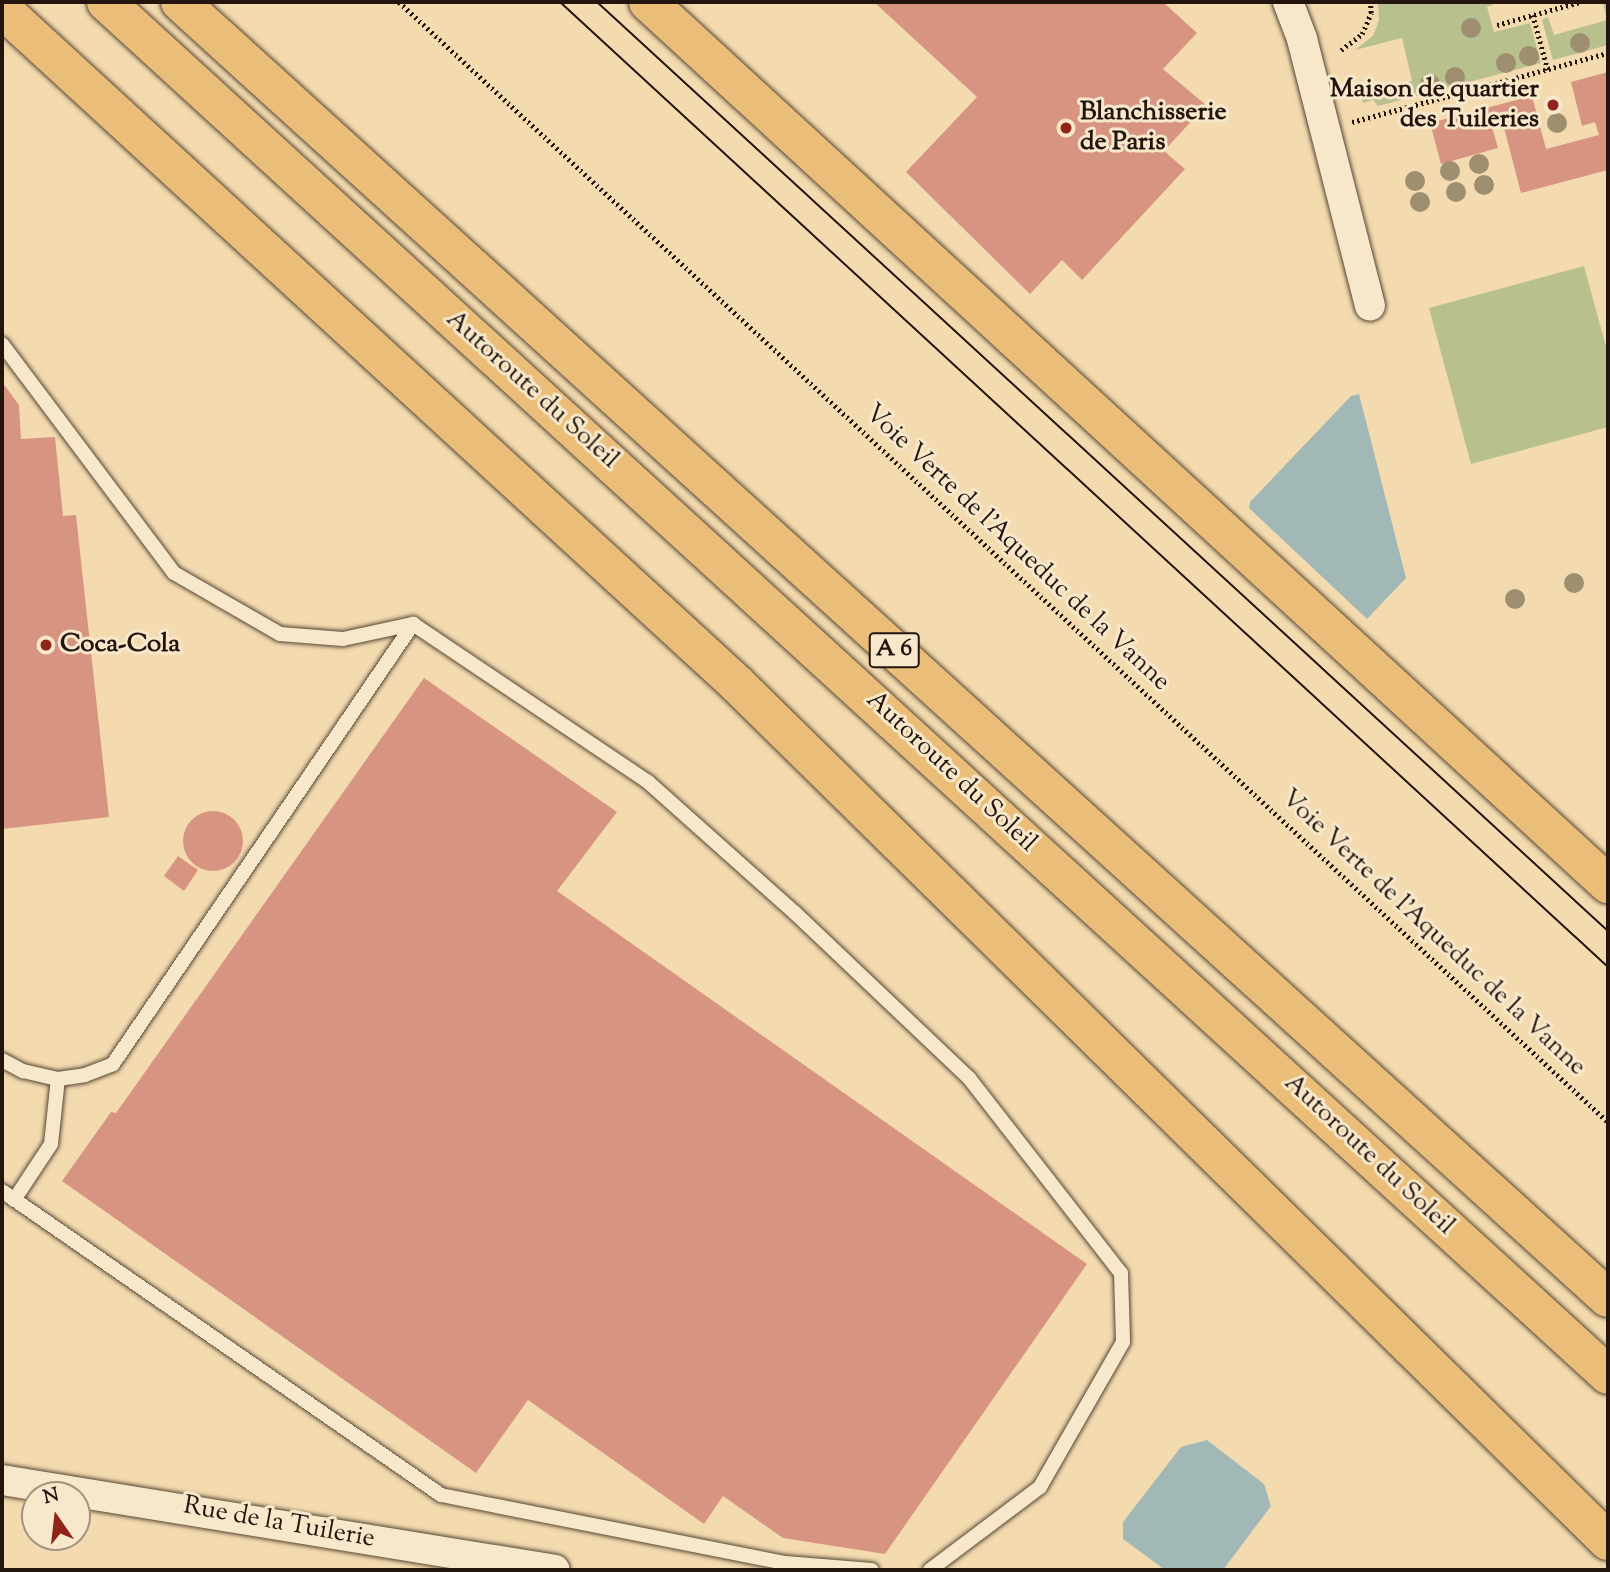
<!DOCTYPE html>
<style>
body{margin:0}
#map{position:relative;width:1610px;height:1572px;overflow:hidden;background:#f3dbaf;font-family:"Sorts Mill Goudy",serif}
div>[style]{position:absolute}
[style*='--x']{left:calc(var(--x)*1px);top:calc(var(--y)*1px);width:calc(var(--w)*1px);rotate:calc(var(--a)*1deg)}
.green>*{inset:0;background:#b8c18d}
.water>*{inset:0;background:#a1b8b7}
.building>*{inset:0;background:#d79581}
.round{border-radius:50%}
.path>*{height:4.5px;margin-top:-2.25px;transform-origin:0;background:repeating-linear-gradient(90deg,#23150d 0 2px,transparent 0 5.5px)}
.roads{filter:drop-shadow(0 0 2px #574636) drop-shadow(0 0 2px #574636)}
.lane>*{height:14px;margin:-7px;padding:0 7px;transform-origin:7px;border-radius:7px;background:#f7e8cb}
.street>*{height:30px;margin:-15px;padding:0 15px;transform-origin:15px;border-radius:15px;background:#f7e8cb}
.primary>*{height:38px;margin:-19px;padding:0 19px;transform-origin:19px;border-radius:19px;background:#eabe78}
.highway>*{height:38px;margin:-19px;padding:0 19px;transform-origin:19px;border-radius:19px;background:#eabe78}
.tram>*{height:2px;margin:-1px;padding:0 1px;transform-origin:1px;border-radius:1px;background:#23150d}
.trees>*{width:20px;height:20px;margin:-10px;border-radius:50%;background:#9d8f6f}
.dots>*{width:19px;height:19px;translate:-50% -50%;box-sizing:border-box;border:4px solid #f7e8cb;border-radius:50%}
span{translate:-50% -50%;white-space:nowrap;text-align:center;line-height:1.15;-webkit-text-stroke:6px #f7e8cb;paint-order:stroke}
.shield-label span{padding:2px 5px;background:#f7e8cb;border:2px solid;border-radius:5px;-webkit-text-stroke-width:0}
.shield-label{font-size:24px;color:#23150d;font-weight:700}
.poi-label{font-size:26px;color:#23150d;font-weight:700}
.right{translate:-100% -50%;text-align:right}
.left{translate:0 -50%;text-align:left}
.street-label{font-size:26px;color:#23150d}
.frame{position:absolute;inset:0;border:4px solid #23150d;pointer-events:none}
.north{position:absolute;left:21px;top:1481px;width:70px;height:70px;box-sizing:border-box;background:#f7e8cb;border:2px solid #a2947f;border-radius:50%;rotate:346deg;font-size:19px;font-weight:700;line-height:28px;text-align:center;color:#23150d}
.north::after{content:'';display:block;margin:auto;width:24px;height:32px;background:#8f2418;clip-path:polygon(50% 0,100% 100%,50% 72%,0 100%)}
</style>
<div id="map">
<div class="green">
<i style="clip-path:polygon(1378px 2px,1499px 2px,1487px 7px,1494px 32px,1530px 23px,1541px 63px,1378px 106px,1373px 100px,1363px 103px,1361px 95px,1412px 81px,1402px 38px,1355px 50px,1373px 36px,1379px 20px)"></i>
<i style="clip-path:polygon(1608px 2px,1608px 45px,1553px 60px,1542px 20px,1548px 17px,1554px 35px,1607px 20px,1603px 3px)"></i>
<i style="clip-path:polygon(1584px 266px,1608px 354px,1608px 427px,1471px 464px,1429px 308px)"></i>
</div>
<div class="water">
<i style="clip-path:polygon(1359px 394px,1406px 578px,1367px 619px,1249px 508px,1250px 502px,1351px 396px)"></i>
<i style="clip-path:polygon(1207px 1440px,1264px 1484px,1271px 1506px,1223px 1570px,1165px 1570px,1123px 1539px,1123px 1522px,1181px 1447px)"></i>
</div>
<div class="building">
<i style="clip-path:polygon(874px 2px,1163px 2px,1197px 33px,1163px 69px,1206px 105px,1164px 151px,1185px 169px,1082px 280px,1062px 260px,1030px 294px,906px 172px,977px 97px)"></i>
<i style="clip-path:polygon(1608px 72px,1608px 170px,1521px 193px,1502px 120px,1491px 123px,1498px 148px,1441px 164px,1430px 123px,1532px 96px,1546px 149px,1599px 135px,1595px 122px,1582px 126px,1571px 82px)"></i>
<i style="clip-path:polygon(2px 382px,19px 405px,21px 439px,55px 437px,63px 516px,76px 515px,109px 817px,2px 829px)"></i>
<i style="clip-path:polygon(424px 678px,617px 812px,557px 891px,1087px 1264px,885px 1554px,783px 1538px,723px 1496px,704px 1524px,528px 1400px,476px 1473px,62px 1181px,111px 1112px,116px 1113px)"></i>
<i class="round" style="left:183px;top:811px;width:60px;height:60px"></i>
<i style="clip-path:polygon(178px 856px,198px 870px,184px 891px,164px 876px)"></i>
</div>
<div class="path">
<i style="--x:399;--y:2;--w:1648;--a:42.81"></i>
<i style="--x:1533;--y:15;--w:57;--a:74.7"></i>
<i style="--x:1497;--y:25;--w:86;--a:-15.5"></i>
<i style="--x:1341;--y:50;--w:26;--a:-37"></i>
<i style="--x:1362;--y:34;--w:23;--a:-67"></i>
<i style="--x:1371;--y:13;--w:11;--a:-95"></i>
<i style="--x:1352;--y:122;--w:265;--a:-15.1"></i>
</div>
<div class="roads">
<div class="lane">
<i style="--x:2;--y:344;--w:286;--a:53.1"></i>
<i style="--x:174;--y:573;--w:122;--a:29.9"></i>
<i style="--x:280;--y:634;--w:63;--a:4.5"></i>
<i style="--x:343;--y:639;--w:72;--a:-12.1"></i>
<i style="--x:413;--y:624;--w:283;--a:33.9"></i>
<i style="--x:648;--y:782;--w:197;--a:41.7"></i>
<i style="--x:795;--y:913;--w:240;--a:43.5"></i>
<i style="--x:969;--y:1078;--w:247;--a:52.1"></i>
<i style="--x:1121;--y:1273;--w:69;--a:88.3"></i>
<i style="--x:1123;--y:1342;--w:167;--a:119.8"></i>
<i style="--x:1040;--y:1487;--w:138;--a:143"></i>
<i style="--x:2;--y:1060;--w:24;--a:28"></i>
<i style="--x:23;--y:1071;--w:36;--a:13"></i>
<i style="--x:58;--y:1079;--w:27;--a:-8"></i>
<i style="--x:85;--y:1075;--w:30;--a:-21"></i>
<i style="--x:113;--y:1064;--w:533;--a:-55.71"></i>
<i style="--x:2;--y:1191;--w:534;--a:34.7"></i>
<i style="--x:441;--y:1495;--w:351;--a:11.2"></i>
<i style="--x:785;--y:1563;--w:87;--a:4.6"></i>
<i style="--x:14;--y:1200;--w:67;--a:-56.5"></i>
<i style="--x:51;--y:1144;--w:65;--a:-83.9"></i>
</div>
<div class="street">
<i style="--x:1288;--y:2;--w:40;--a:69"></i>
<i style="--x:1302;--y:39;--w:275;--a:75.7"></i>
<i style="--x:2;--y:1480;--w:560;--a:9.24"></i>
</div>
<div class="primary">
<i style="--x:648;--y:2;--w:1304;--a:42.58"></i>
</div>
<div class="highway">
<i style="--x:106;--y:2;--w:2035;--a:42.43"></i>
<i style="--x:180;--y:2;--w:1928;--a:42.23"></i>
<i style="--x:2;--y:9;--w:998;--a:42.56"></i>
<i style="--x:737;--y:684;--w:1222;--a:44.54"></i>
</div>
</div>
<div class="tram">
<i style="--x:560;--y:2;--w:1425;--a:42.64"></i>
<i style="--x:597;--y:2;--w:1373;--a:42.58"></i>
</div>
<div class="trees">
<i style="left:1471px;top:28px"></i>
<i style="left:1580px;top:43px"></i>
<i style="left:1529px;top:56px"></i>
<i style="left:1506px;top:63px"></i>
<i style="left:1455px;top:77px"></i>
<i style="left:1430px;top:84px"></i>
<i style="left:1557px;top:123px"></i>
<i style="left:1479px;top:164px"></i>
<i style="left:1450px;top:171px"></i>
<i style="left:1415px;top:181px"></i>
<i style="left:1484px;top:185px"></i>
<i style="left:1456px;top:192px"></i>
<i style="left:1420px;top:202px"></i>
<i style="left:1574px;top:583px"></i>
<i style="left:1515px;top:599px"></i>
</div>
<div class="dots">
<i style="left:1553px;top:105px;background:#8f2418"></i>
<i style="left:1066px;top:128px;background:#8f2418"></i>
<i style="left:46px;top:645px;background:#8f2418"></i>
</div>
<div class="shield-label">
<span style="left:894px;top:650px">A 6</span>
</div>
<div class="poi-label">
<span class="right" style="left:1539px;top:105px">Maison de quartier<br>des Tuileries</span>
<span class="left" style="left:1080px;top:128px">Blanchisserie<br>de Paris</span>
<span class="left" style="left:60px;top:645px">Coca-Cola</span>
</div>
<div class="street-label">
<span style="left:532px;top:390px;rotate:42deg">Autoroute du Soleil</span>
<span style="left:1017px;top:548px;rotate:43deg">Voie Verte de l'Aqueduc de la Vanne</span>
<span style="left:951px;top:772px;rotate:43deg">Autoroute du Soleil</span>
<span style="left:1433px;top:933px;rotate:43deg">Voie Verte de l'Aqueduc de la Vanne</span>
<span style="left:1369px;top:1155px;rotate:43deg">Autoroute du Soleil</span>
<span style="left:279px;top:1523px;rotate:10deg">Rue de la Tuilerie</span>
</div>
<div class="frame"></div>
<div class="north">N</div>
</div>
